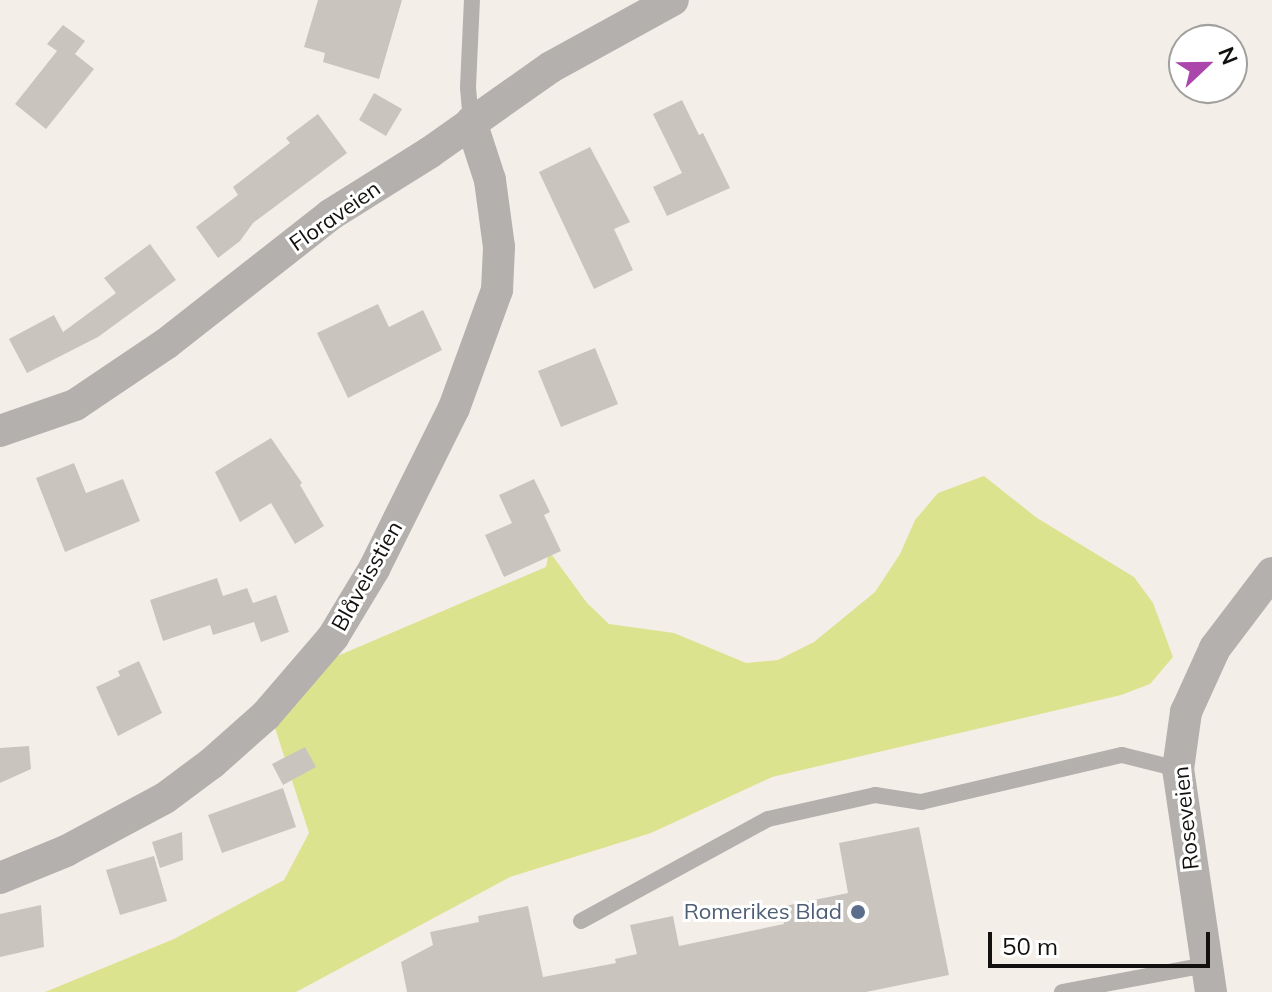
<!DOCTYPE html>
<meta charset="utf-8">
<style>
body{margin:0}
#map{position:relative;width:1272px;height:992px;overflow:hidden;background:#f4eee8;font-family:Mulish,sans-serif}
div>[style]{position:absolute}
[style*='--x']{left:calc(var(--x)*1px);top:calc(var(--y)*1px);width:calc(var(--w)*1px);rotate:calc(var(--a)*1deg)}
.green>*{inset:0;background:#dce38e}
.building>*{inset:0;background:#c9c5be}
.service>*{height:16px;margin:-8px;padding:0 8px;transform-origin:8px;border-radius:8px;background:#b3b0ad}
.minor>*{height:32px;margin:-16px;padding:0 16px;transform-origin:16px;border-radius:16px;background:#b3b0ad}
.dots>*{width:22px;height:22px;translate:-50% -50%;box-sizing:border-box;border:4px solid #fff;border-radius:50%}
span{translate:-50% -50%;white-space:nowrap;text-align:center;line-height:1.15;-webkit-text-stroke:6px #fff;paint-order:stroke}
.street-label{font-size:22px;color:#13110f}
.service-label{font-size:22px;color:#4e5e75}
.right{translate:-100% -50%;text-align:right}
.north{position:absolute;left:1168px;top:24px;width:80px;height:80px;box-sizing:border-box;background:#fff;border:2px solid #a1a09f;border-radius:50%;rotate:68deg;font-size:22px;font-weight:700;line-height:32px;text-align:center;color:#13110f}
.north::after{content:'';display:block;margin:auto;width:28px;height:36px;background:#aa46ac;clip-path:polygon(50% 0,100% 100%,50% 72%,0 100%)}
.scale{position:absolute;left:988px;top:932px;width:222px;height:36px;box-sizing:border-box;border:4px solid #13110f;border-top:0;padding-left:10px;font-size:24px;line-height:28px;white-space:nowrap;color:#13110f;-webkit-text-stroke:6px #fff;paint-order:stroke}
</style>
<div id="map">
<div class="green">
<i style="clip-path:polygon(984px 476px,1037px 518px,1134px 577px,1153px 603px,1173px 657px,1150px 684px,1121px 695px,772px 777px,651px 833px,510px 877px,296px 992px,45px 992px,174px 939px,284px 880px,309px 833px,275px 728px,314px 666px,546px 567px,549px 551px,587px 603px,609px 624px,674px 633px,746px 663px,778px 660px,814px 642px,875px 592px,900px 554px,915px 520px,938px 493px)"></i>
</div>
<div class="building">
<i style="clip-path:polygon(318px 0,402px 0,379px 79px,323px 62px,325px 53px,304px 47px)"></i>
<i style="clip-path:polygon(63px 25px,85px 41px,75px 54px,94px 69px,46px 129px,15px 104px,57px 51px,47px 44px)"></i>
<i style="clip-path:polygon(374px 93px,402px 109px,386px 136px,359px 120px)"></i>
<i style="clip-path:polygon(682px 100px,699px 135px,703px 133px,730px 188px,667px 216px,653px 187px,682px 173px,653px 114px)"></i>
<i style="clip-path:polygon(318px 114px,347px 153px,253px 223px,240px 241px,218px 258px,196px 227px,238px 195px,233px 187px,290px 143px,286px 138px)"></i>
<i style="clip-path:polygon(590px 147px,630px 222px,614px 229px,633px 270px,594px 289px,539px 172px)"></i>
<i style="clip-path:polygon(150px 244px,176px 280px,98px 337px,27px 373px,9px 339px,54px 315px,63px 332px,116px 293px,104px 278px)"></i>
<i style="clip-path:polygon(378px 304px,389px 327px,423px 310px,442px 350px,348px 398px,317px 333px)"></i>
<i style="clip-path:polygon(595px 348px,618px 404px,561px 427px,538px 371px)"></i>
<i style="clip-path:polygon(271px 438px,302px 483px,300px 485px,324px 526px,295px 544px,271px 503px,240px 522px,215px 472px)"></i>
<i style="clip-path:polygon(74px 463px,86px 493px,123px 479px,140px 521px,65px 552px,36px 478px)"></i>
<i style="clip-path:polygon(534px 479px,550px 512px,544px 515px,561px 551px,504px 577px,485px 535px,512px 523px,499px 495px)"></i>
<i style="clip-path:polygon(217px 578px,223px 596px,247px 588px,253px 603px,276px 595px,289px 632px,261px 642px,254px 622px,213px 635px,210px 625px,163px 641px,150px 600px)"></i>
<i style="clip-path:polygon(139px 661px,162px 713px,118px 736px,96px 687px,120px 676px,118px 671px)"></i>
<i style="clip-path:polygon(29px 746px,31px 769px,0 783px,0 748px)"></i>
<i style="clip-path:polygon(305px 747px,316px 767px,283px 785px,272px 764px)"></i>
<i style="clip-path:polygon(283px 788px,296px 827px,222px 853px,208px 815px)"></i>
<i style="clip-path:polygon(919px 827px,949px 975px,866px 992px,407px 992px,401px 962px,433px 945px,430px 932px,479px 922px,478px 916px,528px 906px,543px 977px,616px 963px,615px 959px,637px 954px,630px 925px,673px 916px,679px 946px,784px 924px,780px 907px,848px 893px,839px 843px)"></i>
<i style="clip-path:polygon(182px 832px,183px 860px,160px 868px,152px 842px)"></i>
<i style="clip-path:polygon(154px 856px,167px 901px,120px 915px,106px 870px)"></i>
<i style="clip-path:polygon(41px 905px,44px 947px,0 957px,0 914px)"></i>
</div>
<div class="service">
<i style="--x:471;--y:122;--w:35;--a:-95"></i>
<i style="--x:468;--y:87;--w:87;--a:-87.4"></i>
<i style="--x:581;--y:921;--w:213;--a:-28.6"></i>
<i style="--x:768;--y:819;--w:110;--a:-12.6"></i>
<i style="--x:875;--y:795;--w:47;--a:8.7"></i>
<i style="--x:921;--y:802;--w:206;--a:-13.2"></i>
<i style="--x:1122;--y:755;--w:58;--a:14"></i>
<i style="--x:1062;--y:992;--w:147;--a:-10.6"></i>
</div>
<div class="minor">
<i style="--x:0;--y:431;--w:79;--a:-19.1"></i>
<i style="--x:75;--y:405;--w:111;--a:-34"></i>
<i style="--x:167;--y:343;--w:207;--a:-38.1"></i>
<i style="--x:330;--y:215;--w:117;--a:-32.1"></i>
<i style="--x:429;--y:153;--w:149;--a:-35.2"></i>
<i style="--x:551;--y:67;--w:139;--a:-28.8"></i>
<i style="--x:0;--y:878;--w:71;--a:-22.2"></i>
<i style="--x:66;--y:851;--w:112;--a:-28.2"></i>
<i style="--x:165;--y:798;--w:59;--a:-36.7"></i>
<i style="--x:212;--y:763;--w:72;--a:-41.6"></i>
<i style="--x:266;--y:715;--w:103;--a:-49.3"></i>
<i style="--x:333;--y:637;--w:79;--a:-58.9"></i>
<i style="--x:374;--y:569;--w:180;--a:-63.6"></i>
<i style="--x:454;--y:408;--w:126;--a:-70"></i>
<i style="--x:497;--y:290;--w:43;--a:-87.3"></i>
<i style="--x:499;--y:247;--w:68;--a:-97.7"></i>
<i style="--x:490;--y:180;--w:61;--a:-108.1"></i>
<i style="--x:1211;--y:992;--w:225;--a:-98.4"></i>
<i style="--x:1178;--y:769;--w:58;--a:-82"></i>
<i style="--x:1186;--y:712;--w:70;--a:-65.6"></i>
<i style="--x:1215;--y:648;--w:94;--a:-52.8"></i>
</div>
<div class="dots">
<i style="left:858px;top:912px;background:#5c6f8a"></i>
</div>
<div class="street-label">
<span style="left:335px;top:216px;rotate:-35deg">Floraveien</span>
<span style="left:367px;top:576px;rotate:-61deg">Blåveisstien</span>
<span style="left:1186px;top:818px;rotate:-96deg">Roseveien</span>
</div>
<div class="service-label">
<span class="right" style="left:842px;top:912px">Romerikes Blad</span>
</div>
<div class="north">N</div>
<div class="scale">50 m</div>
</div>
